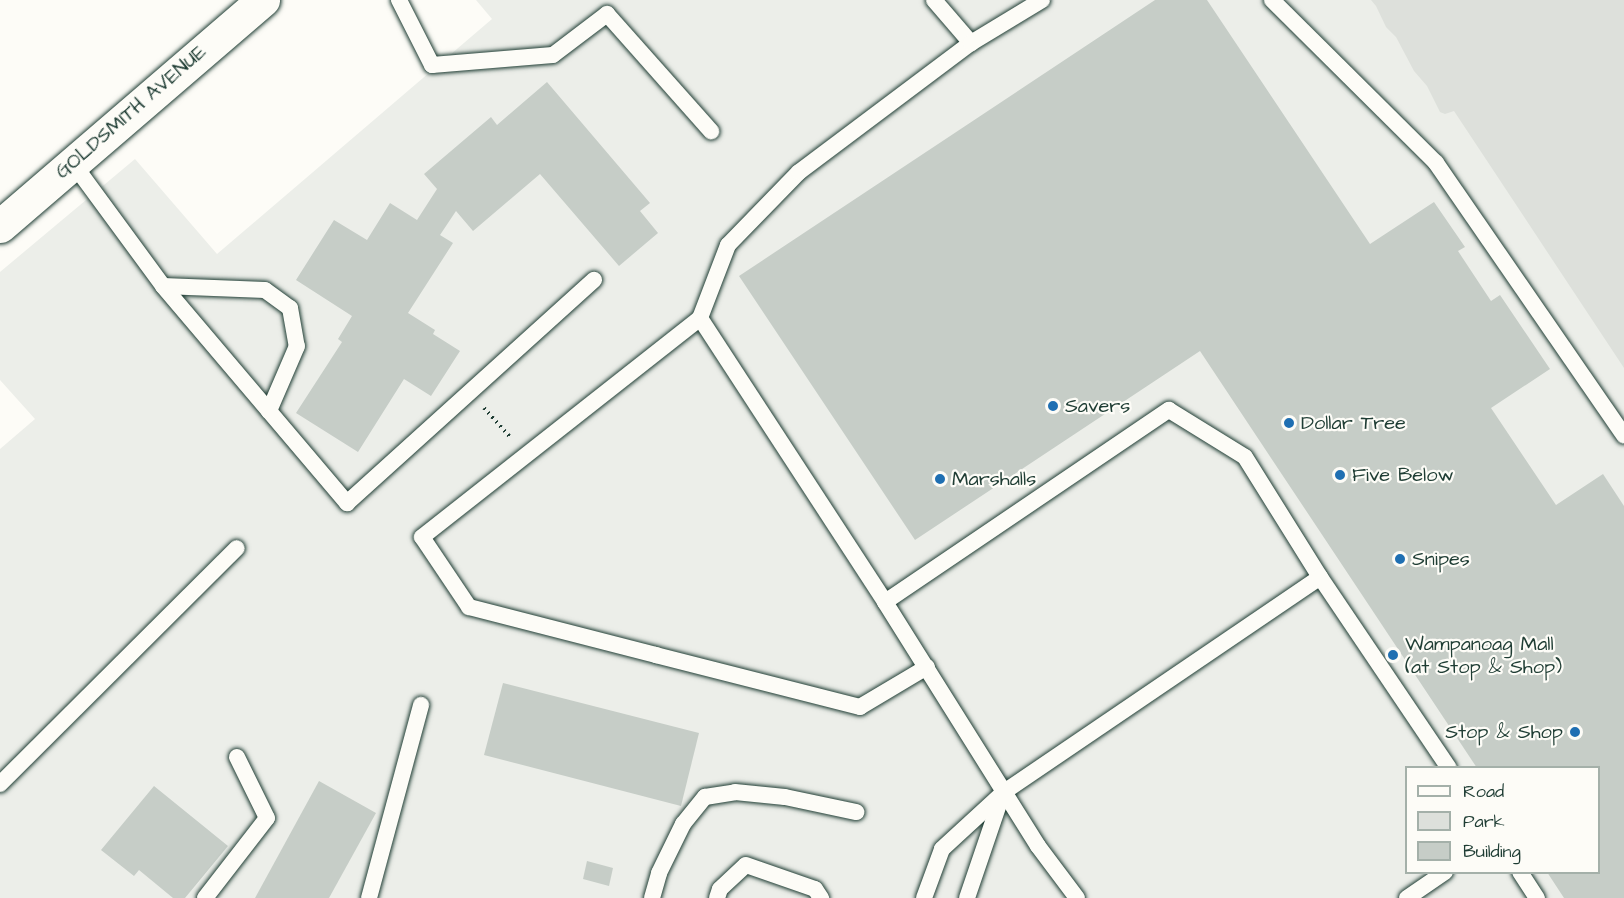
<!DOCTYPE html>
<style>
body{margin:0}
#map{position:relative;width:1624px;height:898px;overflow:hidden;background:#fdfcf7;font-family:"Architects Daughter",sans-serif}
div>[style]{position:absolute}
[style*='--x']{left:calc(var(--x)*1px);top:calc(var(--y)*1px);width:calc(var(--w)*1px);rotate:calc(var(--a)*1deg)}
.built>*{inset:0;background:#eceee9}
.green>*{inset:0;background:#dde0db}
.building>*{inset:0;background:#c6cdc7}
.path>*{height:4px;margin-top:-2px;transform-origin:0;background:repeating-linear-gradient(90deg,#1f3d34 0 1.5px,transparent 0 6px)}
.roads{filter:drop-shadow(0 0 2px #1f3d34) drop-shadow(0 0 2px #1f3d34)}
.service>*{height:16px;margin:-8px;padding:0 8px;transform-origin:8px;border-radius:8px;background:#fdfcf7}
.minor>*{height:33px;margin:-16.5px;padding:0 16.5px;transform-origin:16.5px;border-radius:16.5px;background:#fdfcf7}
.dots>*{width:16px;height:16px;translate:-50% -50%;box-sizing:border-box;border:3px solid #fdfcf7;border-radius:50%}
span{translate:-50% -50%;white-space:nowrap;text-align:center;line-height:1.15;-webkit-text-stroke:4.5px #fdfcf7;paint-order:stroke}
.street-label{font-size:20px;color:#1f3d34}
.poi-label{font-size:20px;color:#1f3d34}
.left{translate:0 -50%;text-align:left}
.right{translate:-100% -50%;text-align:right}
.legend{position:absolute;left:1405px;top:766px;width:195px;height:108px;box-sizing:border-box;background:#fdfcf7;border:2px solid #a4b0a9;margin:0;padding:8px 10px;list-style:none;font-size:18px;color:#1f3d34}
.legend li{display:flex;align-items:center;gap:12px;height:30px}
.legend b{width:30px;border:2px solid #a4b0a9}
</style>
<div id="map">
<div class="built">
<i style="clip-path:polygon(evenodd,476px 0,1394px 0,1624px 328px,1624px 898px,0 898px,0 449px,35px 419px,0 380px,0 272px,135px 159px,217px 254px,492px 19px,476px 0,1406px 768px,1598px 768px,1598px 872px,1406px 872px,1406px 768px)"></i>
</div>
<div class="green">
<i style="clip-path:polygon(1371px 0,1624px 0,1624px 368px,1454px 111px,1445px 114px,1440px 112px,1427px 86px,1414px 71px,1396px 37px,1386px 27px,1376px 6px)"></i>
</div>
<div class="building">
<i style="clip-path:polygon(1155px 0,1207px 0,1370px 244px,1434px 202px,1465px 247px,1458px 251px,1491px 301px,1500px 295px,1550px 369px,1491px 408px,1556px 505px,1603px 474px,1624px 506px,1624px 898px,1564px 898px,1547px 872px,1598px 872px,1598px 768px,1477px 768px,1200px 351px,915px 540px,739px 276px)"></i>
<i style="clip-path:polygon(547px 82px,650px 203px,640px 211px,658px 233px,619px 266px,540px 174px,473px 231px,456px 211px,440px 235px,453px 243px,408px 313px,435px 330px,433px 334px,460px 351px,431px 396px,404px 379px,358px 452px,296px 413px,342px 342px,338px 339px,352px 316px,296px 280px,334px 220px,367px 240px,390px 203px,417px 220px,437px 189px,424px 174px,491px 117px,497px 125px)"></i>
<i style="clip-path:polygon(503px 683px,699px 733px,681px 806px,484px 755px)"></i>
<i style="clip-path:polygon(319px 781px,376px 813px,329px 898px,255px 898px)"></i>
<i style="clip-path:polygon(154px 786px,228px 846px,185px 898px,173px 898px,139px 870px,134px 876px,101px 850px)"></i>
<i style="clip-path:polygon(587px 861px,613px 868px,609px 886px,583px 879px)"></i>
</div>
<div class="path">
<i style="--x:484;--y:408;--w:40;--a:48"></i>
</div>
<div class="roads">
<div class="service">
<i style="--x:399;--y:0;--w:73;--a:63.1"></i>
<i style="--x:432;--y:65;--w:121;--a:-4.7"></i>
<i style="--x:553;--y:55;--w:68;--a:-37.2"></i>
<i style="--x:607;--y:14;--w:157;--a:48.4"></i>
<i style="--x:934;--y:0;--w:57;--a:49.3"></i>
<i style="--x:1272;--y:0;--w:231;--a:44.8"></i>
<i style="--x:1436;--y:163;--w:331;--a:55.4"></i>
<i style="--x:72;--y:162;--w:154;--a:53.7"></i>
<i style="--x:163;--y:286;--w:285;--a:49.7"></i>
<i style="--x:347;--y:503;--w:333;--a:-42.1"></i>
<i style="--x:163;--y:286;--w:102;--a:2.2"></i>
<i style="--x:265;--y:290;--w:31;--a:36"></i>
<i style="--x:290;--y:308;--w:39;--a:80"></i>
<i style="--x:297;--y:346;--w:71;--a:113.3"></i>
<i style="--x:700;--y:318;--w:339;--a:56.9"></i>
<i style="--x:927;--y:667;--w:78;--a:149.2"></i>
<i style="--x:860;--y:707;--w:211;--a:-165.7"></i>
<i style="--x:656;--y:655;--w:193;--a:-165.6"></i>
<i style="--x:469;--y:607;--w:84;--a:-123.9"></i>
<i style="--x:422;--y:537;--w:354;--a:-38.2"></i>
<i style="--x:700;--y:318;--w:78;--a:-69"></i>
<i style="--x:728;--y:245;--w:102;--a:-45.8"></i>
<i style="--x:799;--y:172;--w:215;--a:-36.9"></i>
<i style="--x:971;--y:43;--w:83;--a:-31.2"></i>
<i style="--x:0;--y:784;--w:334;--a:-44.9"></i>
<i style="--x:1520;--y:872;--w:31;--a:57"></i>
<i style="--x:205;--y:898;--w:101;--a:-52.2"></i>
<i style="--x:267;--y:818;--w:68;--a:-116.2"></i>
<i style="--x:369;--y:898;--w:200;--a:-74.9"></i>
<i style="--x:652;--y:898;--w:26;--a:-74"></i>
<i style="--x:659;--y:873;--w:55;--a:-63.9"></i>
<i style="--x:683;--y:824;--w:35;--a:-51"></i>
<i style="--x:705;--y:797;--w:30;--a:-9"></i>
<i style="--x:735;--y:792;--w:50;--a:5.7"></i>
<i style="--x:785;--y:797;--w:73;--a:11.9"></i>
<i style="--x:717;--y:898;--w:9;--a:-72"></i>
<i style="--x:720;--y:889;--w:35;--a:-43"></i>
<i style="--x:746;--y:865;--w:73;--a:19.2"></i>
<i style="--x:815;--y:889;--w:11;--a:56"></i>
<i style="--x:924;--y:898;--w:52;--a:-69.8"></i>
<i style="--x:942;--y:849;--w:84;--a:-42.6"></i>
<i style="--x:1004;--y:792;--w:382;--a:-34.2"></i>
<i style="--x:967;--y:898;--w:109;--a:-71.2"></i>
<i style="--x:1077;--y:898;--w:65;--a:-126.9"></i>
<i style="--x:1038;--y:846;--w:288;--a:-122.1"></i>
<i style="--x:885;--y:602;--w:343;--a:-34.1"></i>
<i style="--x:1169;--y:410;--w:89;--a:31.7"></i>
<i style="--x:1245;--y:457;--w:142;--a:58"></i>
<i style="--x:1320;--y:577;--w:230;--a:56"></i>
<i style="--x:1407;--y:898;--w:46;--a:-34.4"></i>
</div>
<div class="minor">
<i style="--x:0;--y:226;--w:347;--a:-40.7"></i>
</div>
</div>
<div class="dots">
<i style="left:1053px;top:406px;background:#1f6fb2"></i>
<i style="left:1289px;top:423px;background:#1f6fb2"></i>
<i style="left:1340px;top:475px;background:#1f6fb2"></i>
<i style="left:940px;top:479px;background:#1f6fb2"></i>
<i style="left:1400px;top:559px;background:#1f6fb2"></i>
<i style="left:1393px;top:655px;background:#1f6fb2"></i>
<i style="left:1575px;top:732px;background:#1f6fb2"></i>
</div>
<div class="street-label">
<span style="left:131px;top:112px;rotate:-41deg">GOLDSMITH AVENUE</span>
</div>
<div class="poi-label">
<span class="left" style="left:1065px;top:406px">Savers</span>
<span class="left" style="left:1301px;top:423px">Dollar Tree</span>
<span class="left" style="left:1352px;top:475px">Five Below</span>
<span class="left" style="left:952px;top:479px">Marshalls</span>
<span class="left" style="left:1412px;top:559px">Snipes</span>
<span class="left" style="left:1405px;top:656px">Wampanoag Mall<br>(at Stop &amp; Shop)</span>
<span class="right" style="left:1563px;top:732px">Stop &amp; Shop</span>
</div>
<ul class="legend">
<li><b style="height:8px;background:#fdfcf7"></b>Road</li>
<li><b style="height:16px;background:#dde0db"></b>Park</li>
<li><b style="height:16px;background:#c6cdc7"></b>Building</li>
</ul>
</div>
